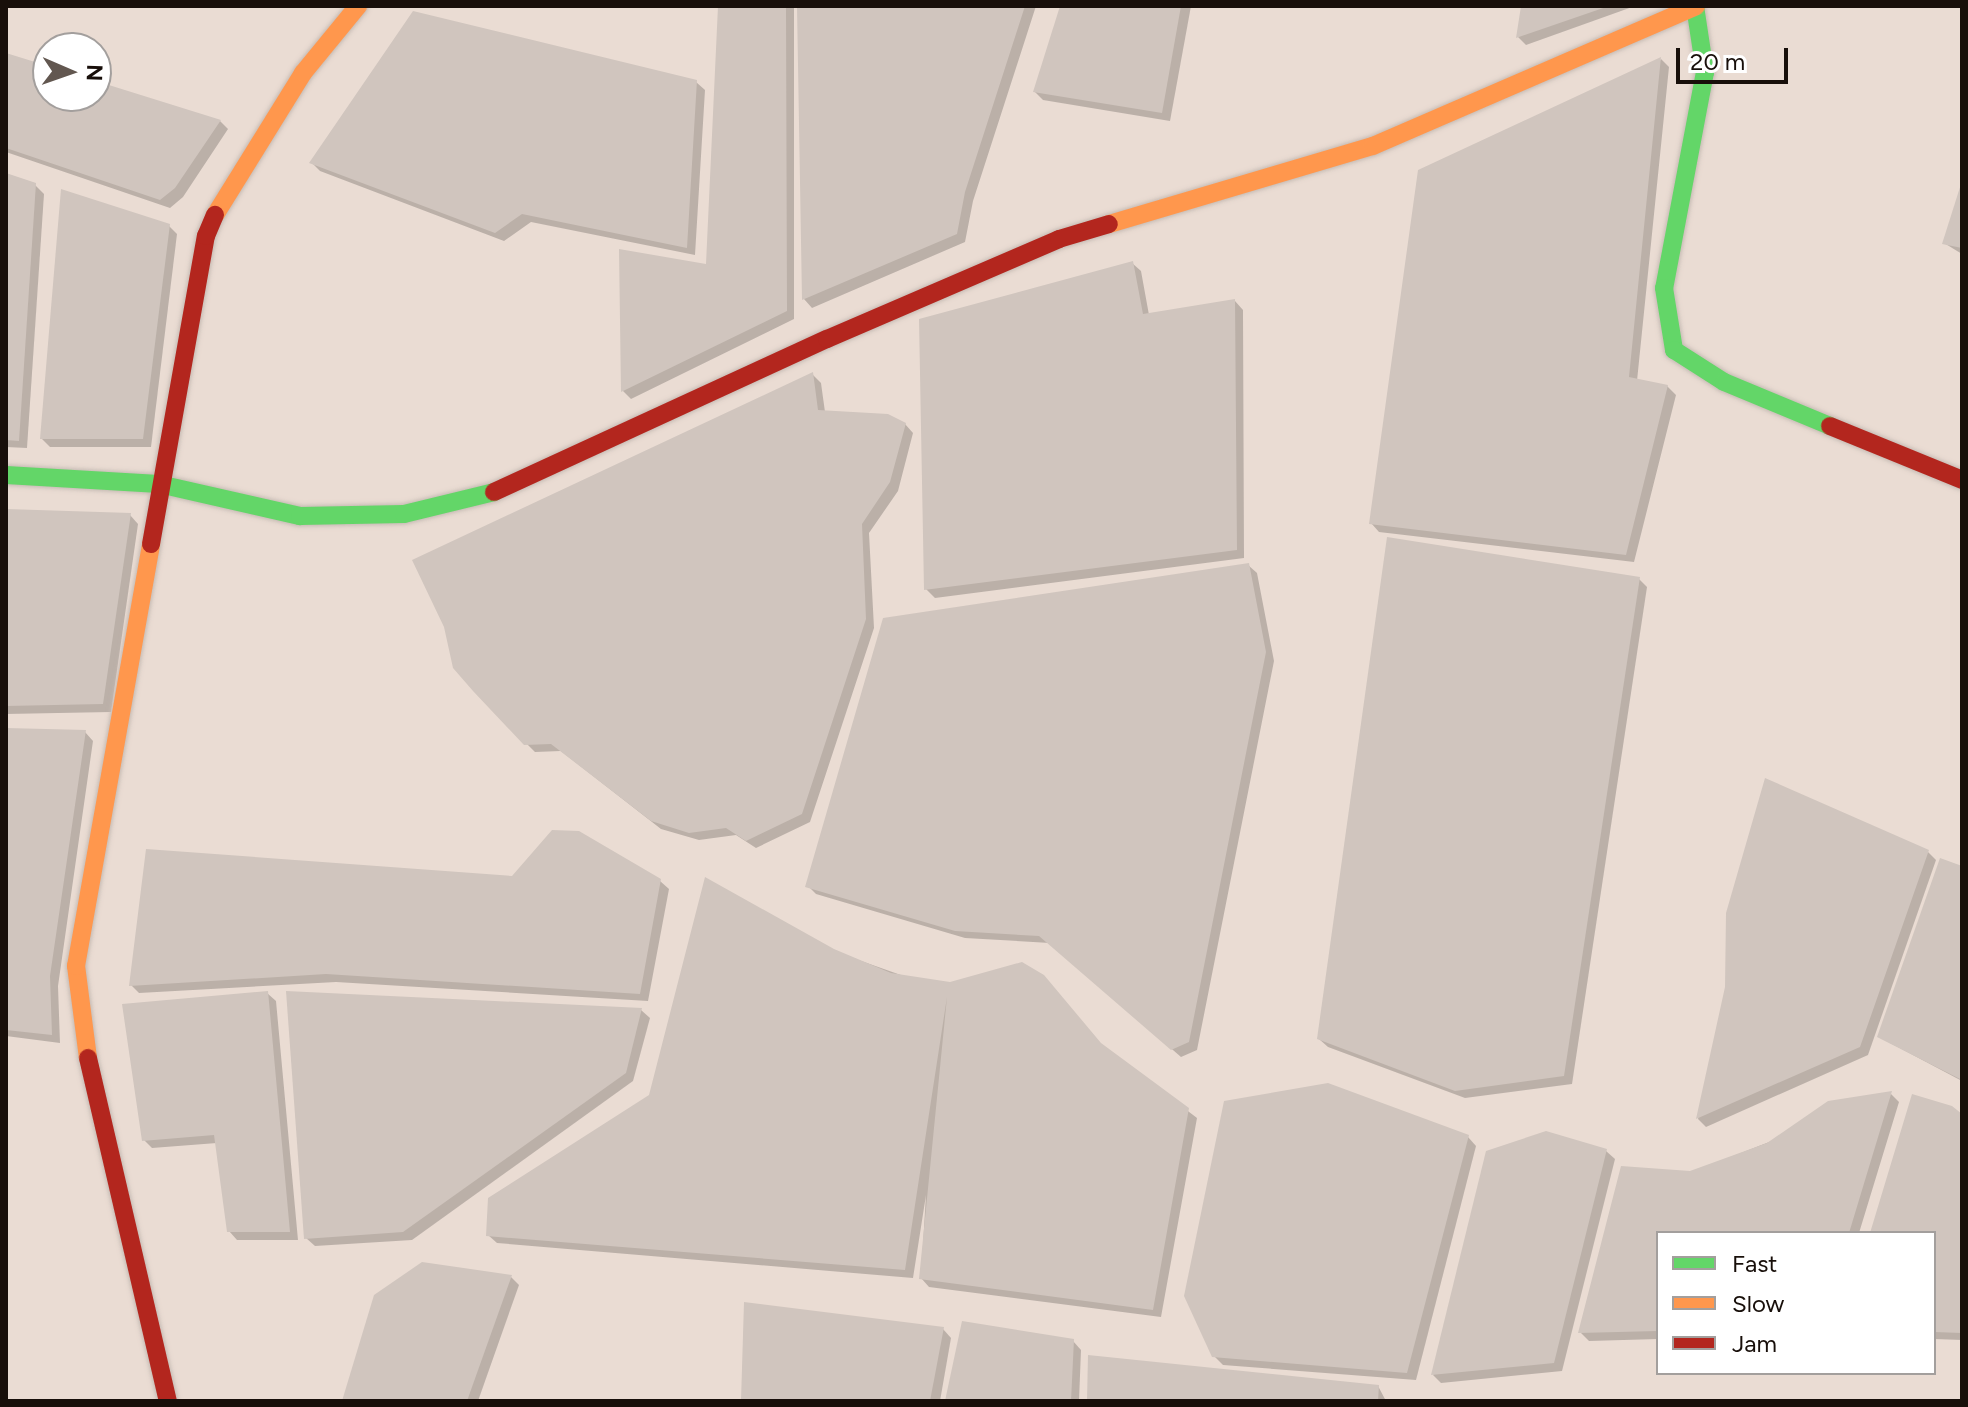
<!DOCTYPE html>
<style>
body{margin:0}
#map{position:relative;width:1968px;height:1407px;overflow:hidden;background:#eadcd3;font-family:Figtree,sans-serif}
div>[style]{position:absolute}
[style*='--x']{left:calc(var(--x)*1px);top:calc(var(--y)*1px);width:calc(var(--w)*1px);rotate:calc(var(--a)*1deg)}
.shadow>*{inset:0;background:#0003}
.building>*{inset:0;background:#d0c5be}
.roads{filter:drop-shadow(0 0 2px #c6bbb4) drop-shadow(0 0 2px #c6bbb4)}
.fast>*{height:18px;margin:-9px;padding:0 9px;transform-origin:9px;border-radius:9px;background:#63d668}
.slow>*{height:18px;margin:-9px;padding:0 9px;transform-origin:9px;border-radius:9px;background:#ff974d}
.jam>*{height:18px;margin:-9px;padding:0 9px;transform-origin:9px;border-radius:9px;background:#b3261e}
span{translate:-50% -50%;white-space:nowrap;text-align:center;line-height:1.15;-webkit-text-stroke:7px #fff;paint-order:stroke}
.frame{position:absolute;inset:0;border:8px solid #180f0a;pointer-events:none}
.legend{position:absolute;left:1656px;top:1231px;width:280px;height:144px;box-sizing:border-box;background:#fff;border:2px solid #a39f9d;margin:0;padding:10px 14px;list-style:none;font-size:24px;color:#180f0a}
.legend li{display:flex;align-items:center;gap:16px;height:40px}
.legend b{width:40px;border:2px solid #a39f9d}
.north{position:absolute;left:32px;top:32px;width:80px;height:80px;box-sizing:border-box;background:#fff;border:2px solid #a39f9d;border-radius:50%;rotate:92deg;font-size:22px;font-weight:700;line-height:32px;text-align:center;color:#180f0a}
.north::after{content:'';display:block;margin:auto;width:28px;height:36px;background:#625750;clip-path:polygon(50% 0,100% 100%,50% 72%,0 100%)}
.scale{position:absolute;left:1676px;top:48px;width:112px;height:36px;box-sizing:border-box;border:4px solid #180f0a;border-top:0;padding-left:10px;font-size:24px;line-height:28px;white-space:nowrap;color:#180f0a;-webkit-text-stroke:6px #fff;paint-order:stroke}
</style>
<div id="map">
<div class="shadow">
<i style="clip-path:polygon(720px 6px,794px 6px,794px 319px,631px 399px,623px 391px,621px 251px,708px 266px)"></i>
<i style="clip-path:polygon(801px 6px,1036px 6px,973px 201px,965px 242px,812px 308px,804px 299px)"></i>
<i style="clip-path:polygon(1062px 6px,1191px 6px,1170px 121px,1043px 100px,1035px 92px)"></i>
<i style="clip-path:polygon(1523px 6px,1635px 6px,1526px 45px,1518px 37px)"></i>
<i style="clip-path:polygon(6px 55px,48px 68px,48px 96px,96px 96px,96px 83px,220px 121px,228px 129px,183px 197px,170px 208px,6px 152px)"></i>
<i style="clip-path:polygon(1661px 59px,1669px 67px,1637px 381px,1667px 386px,1676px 395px,1634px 562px,1379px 532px,1371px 523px)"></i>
<i style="clip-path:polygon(696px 82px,705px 90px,695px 255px,531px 222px,504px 241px,320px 171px,312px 163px)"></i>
<i style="clip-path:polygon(6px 175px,35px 185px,44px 194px,27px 448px,6px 447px)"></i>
<i style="clip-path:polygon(1962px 189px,1962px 254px,1944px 243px)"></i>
<i style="clip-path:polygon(168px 225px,177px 234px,151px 447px,50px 447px,42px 439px)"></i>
<i style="clip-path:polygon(1132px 263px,1141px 271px,1149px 315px,1235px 301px,1243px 310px,1244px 558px,935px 598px,926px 589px)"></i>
<i style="clip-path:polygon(813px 375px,821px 383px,825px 412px,905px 424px,913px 433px,898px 491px,869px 533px,874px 628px,810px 822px,756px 848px,736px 835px,699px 840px,661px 829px,561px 751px,535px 752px,526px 743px)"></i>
<i style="clip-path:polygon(6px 510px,130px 515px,138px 524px,111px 712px,6px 714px)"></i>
<i style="clip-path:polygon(1248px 565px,1257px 573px,1274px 661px,1197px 1050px,1181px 1057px,1050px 943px,965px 938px,816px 894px,808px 886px)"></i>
<i style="clip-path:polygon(1639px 579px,1647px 587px,1572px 1084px,1465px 1098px,1328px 1047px,1319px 1039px)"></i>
<i style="clip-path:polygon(6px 730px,85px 732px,93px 741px,58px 986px,60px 1043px,6px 1036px)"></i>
<i style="clip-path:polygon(1928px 852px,1936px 860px,1868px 1055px,1706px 1127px,1698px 1119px,1727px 987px)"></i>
<i style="clip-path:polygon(1962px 868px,1962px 1081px,1879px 1037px)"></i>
<i style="clip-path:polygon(512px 878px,660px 881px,669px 889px,648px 1001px,336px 982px,139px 993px,131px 985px)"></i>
<i style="clip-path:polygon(833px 951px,1104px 1047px,1197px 1118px,1161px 1317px,929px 1287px,921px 1278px,926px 1195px,913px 1278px,497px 1243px,488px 1235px)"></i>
<i style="clip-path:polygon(267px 993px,276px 1001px,298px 1240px,237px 1240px,229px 1231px,217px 1143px,152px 1148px,144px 1140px)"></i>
<i style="clip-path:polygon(641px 1010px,650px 1018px,633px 1081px,412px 1240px,315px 1246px,306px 1238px)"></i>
<i style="clip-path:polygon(1891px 1094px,1899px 1102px,1859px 1233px,1658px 1233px,1658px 1339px,1589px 1341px,1581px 1333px,1690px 1173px)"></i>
<i style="clip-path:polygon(1962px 1117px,1962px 1340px,1934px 1339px,1934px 1233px,1872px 1233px)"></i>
<i style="clip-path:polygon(1468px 1137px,1476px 1146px,1416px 1380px,1223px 1365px,1214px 1356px)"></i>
<i style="clip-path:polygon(1606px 1151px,1615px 1159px,1562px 1371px,1441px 1383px,1433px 1375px)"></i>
<i style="clip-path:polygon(511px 1277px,519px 1285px,478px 1401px,345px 1401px)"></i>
<i style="clip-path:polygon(943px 1329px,951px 1338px,940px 1401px,743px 1401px)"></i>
<i style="clip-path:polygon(1073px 1341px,1081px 1350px,1079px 1401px,947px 1401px)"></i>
<i style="clip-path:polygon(1378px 1386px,1386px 1401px,1089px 1401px)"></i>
</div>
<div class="building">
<i style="clip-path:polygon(718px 6px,786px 6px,787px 311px,621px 392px,619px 249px,706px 264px)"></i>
<i style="clip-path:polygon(797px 6px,1025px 6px,965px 192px,957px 234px,802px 300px)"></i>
<i style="clip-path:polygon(1060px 6px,1181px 6px,1162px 113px,1033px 92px)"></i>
<i style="clip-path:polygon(1521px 6px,1609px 6px,1516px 38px)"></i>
<i style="clip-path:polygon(413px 11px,697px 80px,687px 248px,522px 214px,495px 233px,309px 163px)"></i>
<i style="clip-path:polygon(6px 53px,48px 66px,48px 96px,96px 96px,96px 81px,221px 120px,175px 188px,160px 200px,6px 148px)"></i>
<i style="clip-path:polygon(1661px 57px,1629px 377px,1668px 385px,1626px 555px,1369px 524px,1418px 170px)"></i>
<i style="clip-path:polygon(6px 173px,36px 183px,19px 441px,6px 440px)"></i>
<i style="clip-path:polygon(1961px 184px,1962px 184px,1962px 248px,1942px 244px)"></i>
<i style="clip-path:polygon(61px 189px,170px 224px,143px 439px,40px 439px)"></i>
<i style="clip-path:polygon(1133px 261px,1143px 314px,1235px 299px,1237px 550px,924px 590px,919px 319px)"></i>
<i style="clip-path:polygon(813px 372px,818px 410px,888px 414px,906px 423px,890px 482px,862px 524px,866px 619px,802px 814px,746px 841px,726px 828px,689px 833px,651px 821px,551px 744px,524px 745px,473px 691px,453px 668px,444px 627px,412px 560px)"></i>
<i style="clip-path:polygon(6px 509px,131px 513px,103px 704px,6px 706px)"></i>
<i style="clip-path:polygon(1387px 537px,1640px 577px,1564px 1076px,1455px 1091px,1317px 1039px)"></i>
<i style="clip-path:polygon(1249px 563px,1266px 652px,1189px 1042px,1171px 1050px,1039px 936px,955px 931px,805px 887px,883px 618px)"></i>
<i style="clip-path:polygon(6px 728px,86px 730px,50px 976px,52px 1035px,6px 1030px)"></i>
<i style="clip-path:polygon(1765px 778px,1929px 850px,1860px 1047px,1696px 1119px,1725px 987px,1726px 913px)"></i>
<i style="clip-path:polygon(552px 830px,579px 831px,661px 879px,640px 994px,326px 974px,129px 986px,146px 849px,512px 876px)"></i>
<i style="clip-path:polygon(1940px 858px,1962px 866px,1962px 1080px,1877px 1037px)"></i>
<i style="clip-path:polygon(705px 877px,834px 949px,891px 973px,950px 982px,1022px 962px,1044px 975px,1101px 1043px,1189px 1108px,1153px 1310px,919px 1279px,947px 997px,905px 1270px,486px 1236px,488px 1198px,649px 1095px)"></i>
<i style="clip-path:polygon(268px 991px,290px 1232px,227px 1232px,214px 1135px,142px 1141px,122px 1004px)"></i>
<i style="clip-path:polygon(286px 991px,642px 1008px,626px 1073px,403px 1232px,304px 1239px)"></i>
<i style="clip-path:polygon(1328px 1083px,1469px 1135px,1407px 1373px,1212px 1357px,1184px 1296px,1224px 1101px)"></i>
<i style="clip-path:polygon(1892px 1091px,1849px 1233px,1658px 1233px,1658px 1331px,1578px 1333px,1621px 1166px,1690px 1171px,1767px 1143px,1828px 1101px)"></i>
<i style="clip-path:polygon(1912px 1094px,1952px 1106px,1962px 1114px,1962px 1333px,1934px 1332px,1934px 1233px,1870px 1233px)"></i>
<i style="clip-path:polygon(1546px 1131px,1607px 1149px,1554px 1363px,1431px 1375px,1486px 1151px)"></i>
<i style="clip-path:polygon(422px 1262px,512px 1275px,467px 1401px,342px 1401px,374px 1295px)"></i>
<i style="clip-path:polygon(744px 1302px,944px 1327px,930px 1401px,741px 1401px)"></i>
<i style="clip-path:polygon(962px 1321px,1074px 1339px,1071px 1401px,945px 1401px)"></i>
<i style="clip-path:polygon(1088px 1355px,1379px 1385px,1378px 1401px,1087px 1401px)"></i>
</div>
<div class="roads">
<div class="fast">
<i style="--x:1695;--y:6;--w:67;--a:81.4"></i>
<i style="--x:1705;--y:72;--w:220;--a:100.7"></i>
<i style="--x:1664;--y:288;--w:63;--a:80.8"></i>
<i style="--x:1674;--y:350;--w:59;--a:32.6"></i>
<i style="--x:1724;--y:382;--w:115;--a:22.5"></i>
<i style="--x:6;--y:475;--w:153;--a:3.4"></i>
<i style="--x:159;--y:484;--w:145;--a:12.8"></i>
<i style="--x:300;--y:516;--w:104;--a:-1.1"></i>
<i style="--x:404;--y:514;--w:93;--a:-13.7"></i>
</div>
<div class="slow">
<i style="--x:215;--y:215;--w:167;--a:-58.2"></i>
<i style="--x:303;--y:73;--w:87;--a:-50.6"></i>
<i style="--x:1109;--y:224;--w:275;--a:-16.5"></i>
<i style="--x:1373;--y:146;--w:352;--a:-23.4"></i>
<i style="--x:88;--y:1058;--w:93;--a:-97.4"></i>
<i style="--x:76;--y:966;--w:429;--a:-79.9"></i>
</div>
<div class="jam">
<i style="--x:1830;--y:426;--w:143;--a:22.2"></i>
<i style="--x:494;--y:492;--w:366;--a:-24.7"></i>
<i style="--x:827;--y:339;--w:253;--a:-23.3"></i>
<i style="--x:1059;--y:239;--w:52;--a:-16.7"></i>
<i style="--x:151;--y:544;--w:313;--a:-79.9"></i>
<i style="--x:206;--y:236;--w:23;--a:-67"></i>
<i style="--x:88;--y:1058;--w:352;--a:76.9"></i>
</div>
</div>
<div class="frame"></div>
<ul class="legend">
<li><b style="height:10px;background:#63d668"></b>Fast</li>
<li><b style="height:10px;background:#ff974d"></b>Slow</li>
<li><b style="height:10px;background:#b3261e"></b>Jam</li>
</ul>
<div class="north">N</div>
<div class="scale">20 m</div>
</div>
